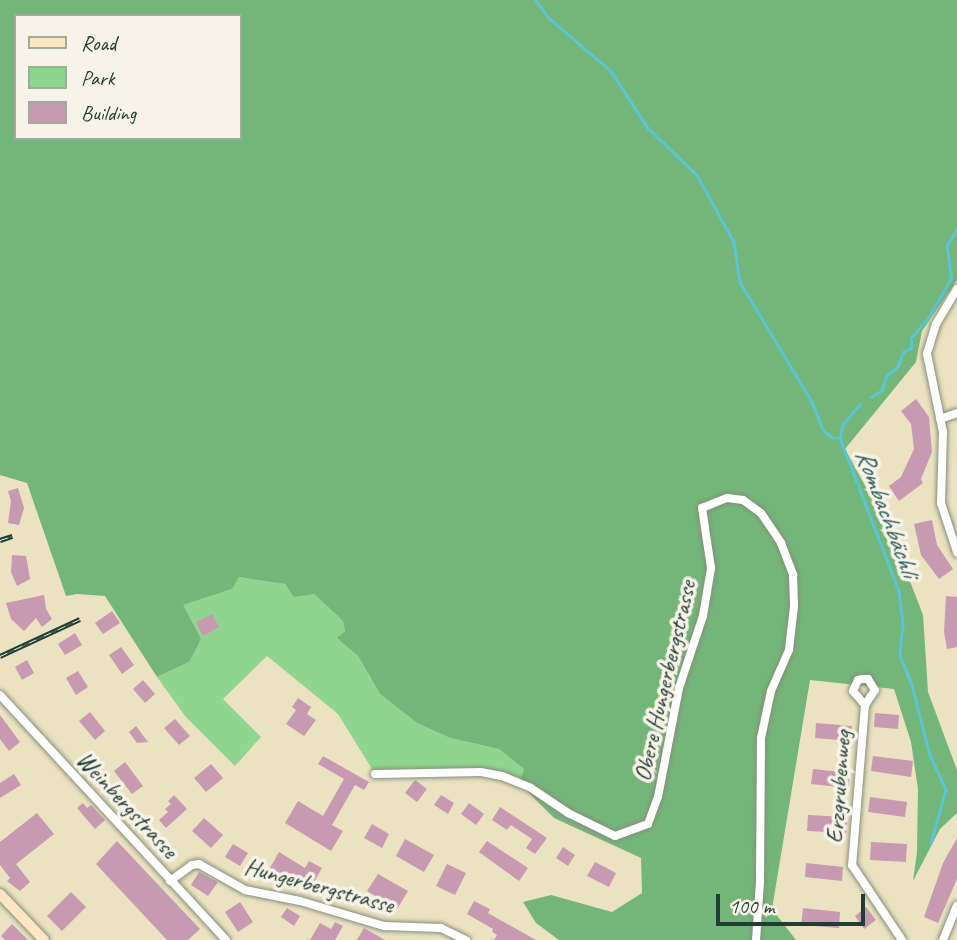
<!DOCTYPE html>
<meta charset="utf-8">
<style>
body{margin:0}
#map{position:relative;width:957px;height:940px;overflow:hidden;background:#ebe2c1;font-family:Caveat,sans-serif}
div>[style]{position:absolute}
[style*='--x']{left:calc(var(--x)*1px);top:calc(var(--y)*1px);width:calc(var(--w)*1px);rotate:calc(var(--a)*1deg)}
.green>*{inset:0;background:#90d58f}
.forest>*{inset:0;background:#74b67a}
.stream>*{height:2.5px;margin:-1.25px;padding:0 1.25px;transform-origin:1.25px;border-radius:1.25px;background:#5ac5d4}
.building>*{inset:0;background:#c79ab2}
.roads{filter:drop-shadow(0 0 2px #85907a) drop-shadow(0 0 2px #85907a)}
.minor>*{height:8px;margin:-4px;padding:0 4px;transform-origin:4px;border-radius:4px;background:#fff}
.secondary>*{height:10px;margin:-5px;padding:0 5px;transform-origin:5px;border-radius:5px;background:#fce6c4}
.rail>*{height:5px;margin-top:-2.5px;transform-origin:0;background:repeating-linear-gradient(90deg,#f7f3e8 0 8px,#1f3d34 0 16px);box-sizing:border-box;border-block:2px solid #1f3d34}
span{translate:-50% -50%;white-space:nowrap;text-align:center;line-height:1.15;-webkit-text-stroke:7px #f7f3e8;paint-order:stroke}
.street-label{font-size:24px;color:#1f3d34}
.water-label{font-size:26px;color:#2e5f5c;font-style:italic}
.legend{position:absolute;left:14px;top:14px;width:228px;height:126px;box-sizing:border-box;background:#f7f3e8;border:2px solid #a1aaa0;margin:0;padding:9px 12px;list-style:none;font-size:21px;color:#1f3d34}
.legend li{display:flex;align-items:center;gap:14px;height:35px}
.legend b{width:35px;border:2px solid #a1aaa0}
.scale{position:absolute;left:716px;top:894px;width:149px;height:32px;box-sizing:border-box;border:4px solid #1f3d34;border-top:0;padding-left:9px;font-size:21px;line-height:24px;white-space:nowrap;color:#1f3d34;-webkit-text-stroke:5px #f7f3e8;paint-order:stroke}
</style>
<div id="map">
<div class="green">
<i style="clip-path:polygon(239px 577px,274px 581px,314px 594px,343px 621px,345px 631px,338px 638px,358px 656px,380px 694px,417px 723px,450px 738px,499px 749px,524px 769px,519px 783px,502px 776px,375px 774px,338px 714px,267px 656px,223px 699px,261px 737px,235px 766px,185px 716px,157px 677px,189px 662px,182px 605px,231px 589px)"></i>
</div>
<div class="forest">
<i style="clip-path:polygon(evenodd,0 0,957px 0,957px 280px,922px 331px,916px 362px,845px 449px,893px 537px,923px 615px,928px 692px,957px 770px,957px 813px,940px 829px,913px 881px,917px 852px,918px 789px,911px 742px,894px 689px,810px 680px,772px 909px,796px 940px,559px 940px,536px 923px,523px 902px,551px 895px,612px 912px,642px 893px,641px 858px,554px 818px,519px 783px,524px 769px,499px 749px,450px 738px,417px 723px,380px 694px,358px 656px,337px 638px,345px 631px,343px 621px,314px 594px,294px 597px,285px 584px,239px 577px,232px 589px,183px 605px,201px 639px,189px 662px,157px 677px,105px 596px,77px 594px,66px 596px,27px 483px,0 475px,0 0,16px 16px,240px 16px,240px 138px,16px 138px,16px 16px)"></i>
</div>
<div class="stream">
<i style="--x:536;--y:0;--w:21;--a:55"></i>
<i style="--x:548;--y:17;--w:83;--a:40.6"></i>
<i style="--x:611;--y:71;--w:68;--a:57"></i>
<i style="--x:648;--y:128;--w:68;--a:43.8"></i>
<i style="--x:697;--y:175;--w:77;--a:61.1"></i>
<i style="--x:734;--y:242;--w:40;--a:81.5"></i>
<i style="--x:740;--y:282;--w:140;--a:59"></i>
<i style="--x:812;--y:402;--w:31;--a:68"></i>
<i style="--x:824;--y:431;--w:11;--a:38"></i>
<i style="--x:833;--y:438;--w:7;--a:0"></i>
<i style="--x:871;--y:397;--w:13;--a:-32"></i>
<i style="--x:882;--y:390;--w:16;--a:-72"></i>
<i style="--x:887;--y:375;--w:14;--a:-39"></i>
<i style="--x:898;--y:366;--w:15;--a:-70"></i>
<i style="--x:903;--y:352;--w:9;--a:-27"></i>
<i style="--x:911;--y:348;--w:10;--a:-90"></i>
<i style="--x:911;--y:338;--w:26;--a:-50"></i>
<i style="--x:928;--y:318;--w:45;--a:-59.5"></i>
<i style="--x:951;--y:279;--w:34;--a:-97"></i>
<i style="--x:947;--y:245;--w:19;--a:-58"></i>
<i style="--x:861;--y:404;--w:28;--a:131"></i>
<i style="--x:843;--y:425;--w:13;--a:103"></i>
<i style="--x:840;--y:438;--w:164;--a:68.9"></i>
<i style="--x:899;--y:591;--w:34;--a:83"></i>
<i style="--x:903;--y:625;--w:30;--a:96"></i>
<i style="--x:900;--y:655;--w:32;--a:68"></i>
<i style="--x:912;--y:685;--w:72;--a:75.6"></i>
<i style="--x:930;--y:755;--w:38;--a:65"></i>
<i style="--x:946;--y:790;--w:55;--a:105.8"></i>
</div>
<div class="building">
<i style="clip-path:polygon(916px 399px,929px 417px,932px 452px,921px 479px,923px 483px,899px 501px,889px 486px,901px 477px,914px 449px,911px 424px,901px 411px)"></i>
<i style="clip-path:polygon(18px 488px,24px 508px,19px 525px,8px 523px,11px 501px,8px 491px)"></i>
<i style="clip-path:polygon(932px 520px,937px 545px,953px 569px,939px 579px,921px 555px,914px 524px)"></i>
<i style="clip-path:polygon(12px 555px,26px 556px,30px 579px,17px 586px,11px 572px)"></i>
<i style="clip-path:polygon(44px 595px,46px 609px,52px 619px,42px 627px,36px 618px,24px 631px,11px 619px,6px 603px)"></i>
<i style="clip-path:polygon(946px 596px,957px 597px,957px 647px,947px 649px,944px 632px)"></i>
<i style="clip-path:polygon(112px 611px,120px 623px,103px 634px,95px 623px)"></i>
<i style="clip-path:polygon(212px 614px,219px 627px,203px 636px,196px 622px)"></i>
<i style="clip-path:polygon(75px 633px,82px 645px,65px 655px,58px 644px)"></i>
<i style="clip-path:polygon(121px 647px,134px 665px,122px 674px,109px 655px)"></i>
<i style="clip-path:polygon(27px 660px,34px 673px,22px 680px,15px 667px)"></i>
<i style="clip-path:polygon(78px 671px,88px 687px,76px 695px,66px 678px)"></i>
<i style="clip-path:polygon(143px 680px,155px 694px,145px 703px,133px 689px)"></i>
<i style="clip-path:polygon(298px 698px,311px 707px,307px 714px,316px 720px,304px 736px,286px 724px,296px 710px,292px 707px)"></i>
<i style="clip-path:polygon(90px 712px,105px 731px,95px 740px,79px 721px)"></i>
<i style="clip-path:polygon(875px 713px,899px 715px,898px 729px,874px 727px)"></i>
<i style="clip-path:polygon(0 715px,20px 742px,9px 751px,0 739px)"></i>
<i style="clip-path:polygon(175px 719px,190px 736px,179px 745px,164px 728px)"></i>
<i style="clip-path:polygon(816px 723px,852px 726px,851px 741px,815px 738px)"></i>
<i style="clip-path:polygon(136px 726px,148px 742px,137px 743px,129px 732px)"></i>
<i style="clip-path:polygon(323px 756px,369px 782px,364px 790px,355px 785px,332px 825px,343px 831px,331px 851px,285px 823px,298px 801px,323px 816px,344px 779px,318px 764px)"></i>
<i style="clip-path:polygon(873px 756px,913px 761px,911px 777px,871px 771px)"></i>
<i style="clip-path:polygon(125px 762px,143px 786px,132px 794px,114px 771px)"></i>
<i style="clip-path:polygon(211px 764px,223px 778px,206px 792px,194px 778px)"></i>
<i style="clip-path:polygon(813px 769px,850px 773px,848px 788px,811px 784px)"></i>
<i style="clip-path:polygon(14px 774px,21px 785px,0 798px,0 783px)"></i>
<i style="clip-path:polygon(415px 780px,427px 789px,417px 802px,405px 793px)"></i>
<i style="clip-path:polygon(174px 795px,187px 809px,166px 828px,159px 820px,168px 812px,165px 809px,171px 804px,168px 801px)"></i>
<i style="clip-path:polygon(441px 795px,454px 803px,448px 814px,434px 805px)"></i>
<i style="clip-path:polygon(870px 797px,907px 802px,905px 817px,868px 812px)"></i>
<i style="clip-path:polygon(83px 803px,87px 808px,91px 805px,105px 820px,95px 829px,77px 808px)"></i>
<i style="clip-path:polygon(469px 803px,484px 814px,476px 825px,461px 814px)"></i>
<i style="clip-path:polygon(500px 807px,547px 838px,535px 854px,526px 848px,532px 839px,511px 825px,507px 830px,492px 820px)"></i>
<i style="clip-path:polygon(37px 813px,54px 834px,16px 864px,30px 882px,20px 891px,7px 881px,10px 878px,0 865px,0 842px)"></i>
<i style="clip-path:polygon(808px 815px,847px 817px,846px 833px,807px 831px)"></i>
<i style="clip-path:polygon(204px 818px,223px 835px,211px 848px,192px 831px)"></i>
<i style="clip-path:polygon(372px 824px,389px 834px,382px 848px,364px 838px)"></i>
<i style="clip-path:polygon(957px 838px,957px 879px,938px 923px,924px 917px,943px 863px)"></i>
<i style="clip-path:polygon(405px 839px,434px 855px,424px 872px,396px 856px)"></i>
<i style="clip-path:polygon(117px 841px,200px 929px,188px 940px,167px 940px,96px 864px)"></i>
<i style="clip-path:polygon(487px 841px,528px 868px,519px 881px,479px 852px)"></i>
<i style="clip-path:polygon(871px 842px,907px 844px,906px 862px,870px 860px)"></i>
<i style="clip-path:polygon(233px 844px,248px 853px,240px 866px,225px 857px)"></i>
<i style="clip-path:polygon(563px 847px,575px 855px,568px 866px,556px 858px)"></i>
<i style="clip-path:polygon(279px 852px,305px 868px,309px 861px,322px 868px,310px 889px,287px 877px,282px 885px,266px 875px)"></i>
<i style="clip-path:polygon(595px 862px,616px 873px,609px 887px,587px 876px)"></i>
<i style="clip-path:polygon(806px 863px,843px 867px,842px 881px,805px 877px)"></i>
<i style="clip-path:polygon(447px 864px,466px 873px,455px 895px,436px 886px)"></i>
<i style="clip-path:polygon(199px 872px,218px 882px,208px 896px,191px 885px)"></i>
<i style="clip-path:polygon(378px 874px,408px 891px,397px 909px,367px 891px)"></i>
<i style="clip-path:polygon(71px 892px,86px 907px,62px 931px,47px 916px)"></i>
<i style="clip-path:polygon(474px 901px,490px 909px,488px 913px,536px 940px,494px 940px,497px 935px,492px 932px,493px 929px,467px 914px)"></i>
<i style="clip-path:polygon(240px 902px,253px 922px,238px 932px,225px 912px)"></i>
<i style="clip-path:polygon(866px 907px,876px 920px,864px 929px,855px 916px)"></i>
<i style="clip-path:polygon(287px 908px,300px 916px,294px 926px,281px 917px)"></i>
<i style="clip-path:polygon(803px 908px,840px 912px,839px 928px,801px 925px)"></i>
<i style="clip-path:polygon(335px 922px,343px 926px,335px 940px,310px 940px,320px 923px,331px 929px)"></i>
<i style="clip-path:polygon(12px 924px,28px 940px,5px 940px,1px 936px)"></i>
<i style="clip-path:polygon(364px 928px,385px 940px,357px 940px)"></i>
</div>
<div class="roads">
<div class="minor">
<i style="--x:957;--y:289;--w:41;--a:121"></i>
<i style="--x:936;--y:324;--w:31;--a:107"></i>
<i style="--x:927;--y:354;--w:80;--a:78.4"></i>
<i style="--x:943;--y:432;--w:71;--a:91.6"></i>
<i style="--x:941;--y:503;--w:52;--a:71.9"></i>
<i style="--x:940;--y:419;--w:18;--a:-19"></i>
<i style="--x:0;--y:695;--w:333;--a:47.3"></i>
<i style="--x:865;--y:705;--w:18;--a:-131"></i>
<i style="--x:853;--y:691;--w:12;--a:-66"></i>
<i style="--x:858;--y:680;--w:4;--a:-14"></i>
<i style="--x:862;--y:679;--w:6;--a:0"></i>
<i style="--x:868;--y:679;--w:13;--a:58"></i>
<i style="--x:875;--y:690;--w:18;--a:124"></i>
<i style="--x:865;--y:705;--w:161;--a:94.6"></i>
<i style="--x:852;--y:865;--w:90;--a:56.3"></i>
<i style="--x:375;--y:774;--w:106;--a:-1.1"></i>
<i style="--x:481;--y:772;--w:21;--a:11"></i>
<i style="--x:502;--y:776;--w:31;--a:22"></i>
<i style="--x:531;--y:788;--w:45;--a:34"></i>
<i style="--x:568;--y:813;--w:52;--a:26.1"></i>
<i style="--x:615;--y:836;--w:35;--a:-20"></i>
<i style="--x:648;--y:824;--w:29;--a:-70"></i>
<i style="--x:658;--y:797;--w:111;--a:-79.1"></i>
<i style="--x:679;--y:688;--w:76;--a:-71.6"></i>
<i style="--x:703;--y:616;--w:49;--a:-80.5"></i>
<i style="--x:711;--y:568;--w:61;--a:-98.5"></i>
<i style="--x:702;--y:508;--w:27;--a:-22"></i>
<i style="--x:727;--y:498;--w:16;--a:7"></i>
<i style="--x:743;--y:500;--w:22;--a:36"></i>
<i style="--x:761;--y:513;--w:36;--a:56"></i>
<i style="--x:781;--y:543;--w:34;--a:69"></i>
<i style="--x:793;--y:575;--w:31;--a:88"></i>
<i style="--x:794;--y:606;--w:44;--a:96.5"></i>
<i style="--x:789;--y:650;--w:45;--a:113.7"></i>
<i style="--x:771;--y:691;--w:48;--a:102"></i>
<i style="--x:761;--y:738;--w:144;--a:90.4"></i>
<i style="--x:760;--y:882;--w:58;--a:93.9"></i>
<i style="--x:170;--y:881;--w:27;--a:-36"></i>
<i style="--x:192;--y:865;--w:7;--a:-8"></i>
<i style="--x:199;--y:864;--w:53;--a:29.5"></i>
<i style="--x:245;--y:890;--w:56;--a:11.3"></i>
<i style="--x:300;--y:901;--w:88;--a:16.6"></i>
<i style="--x:384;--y:926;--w:57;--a:2"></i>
<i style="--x:441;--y:928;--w:28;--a:26"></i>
<i style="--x:943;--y:940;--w:37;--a:-68"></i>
</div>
<div class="secondary">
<i style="--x:0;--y:894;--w:64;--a:46.3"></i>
</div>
</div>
<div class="rail">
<i style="--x:0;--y:540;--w:13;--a:-18"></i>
<i style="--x:0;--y:656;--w:88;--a:-24.8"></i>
</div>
<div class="street-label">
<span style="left:665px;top:681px;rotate:-77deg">Obere Hungerbergstrasse</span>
<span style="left:839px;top:787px;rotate:-86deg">Erzgrubenweg</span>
<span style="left:127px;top:805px;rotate:47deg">Weinbergstrasse</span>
<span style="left:319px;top:886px;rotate:15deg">Hungerbergstrasse</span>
</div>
<div class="water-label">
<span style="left:887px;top:513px;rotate:69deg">Rombachbächli</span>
</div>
<ul class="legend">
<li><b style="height:9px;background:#fce6c4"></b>Road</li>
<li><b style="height:19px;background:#90d58f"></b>Park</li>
<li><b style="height:19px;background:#c79ab2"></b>Building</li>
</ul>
<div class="scale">100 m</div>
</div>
